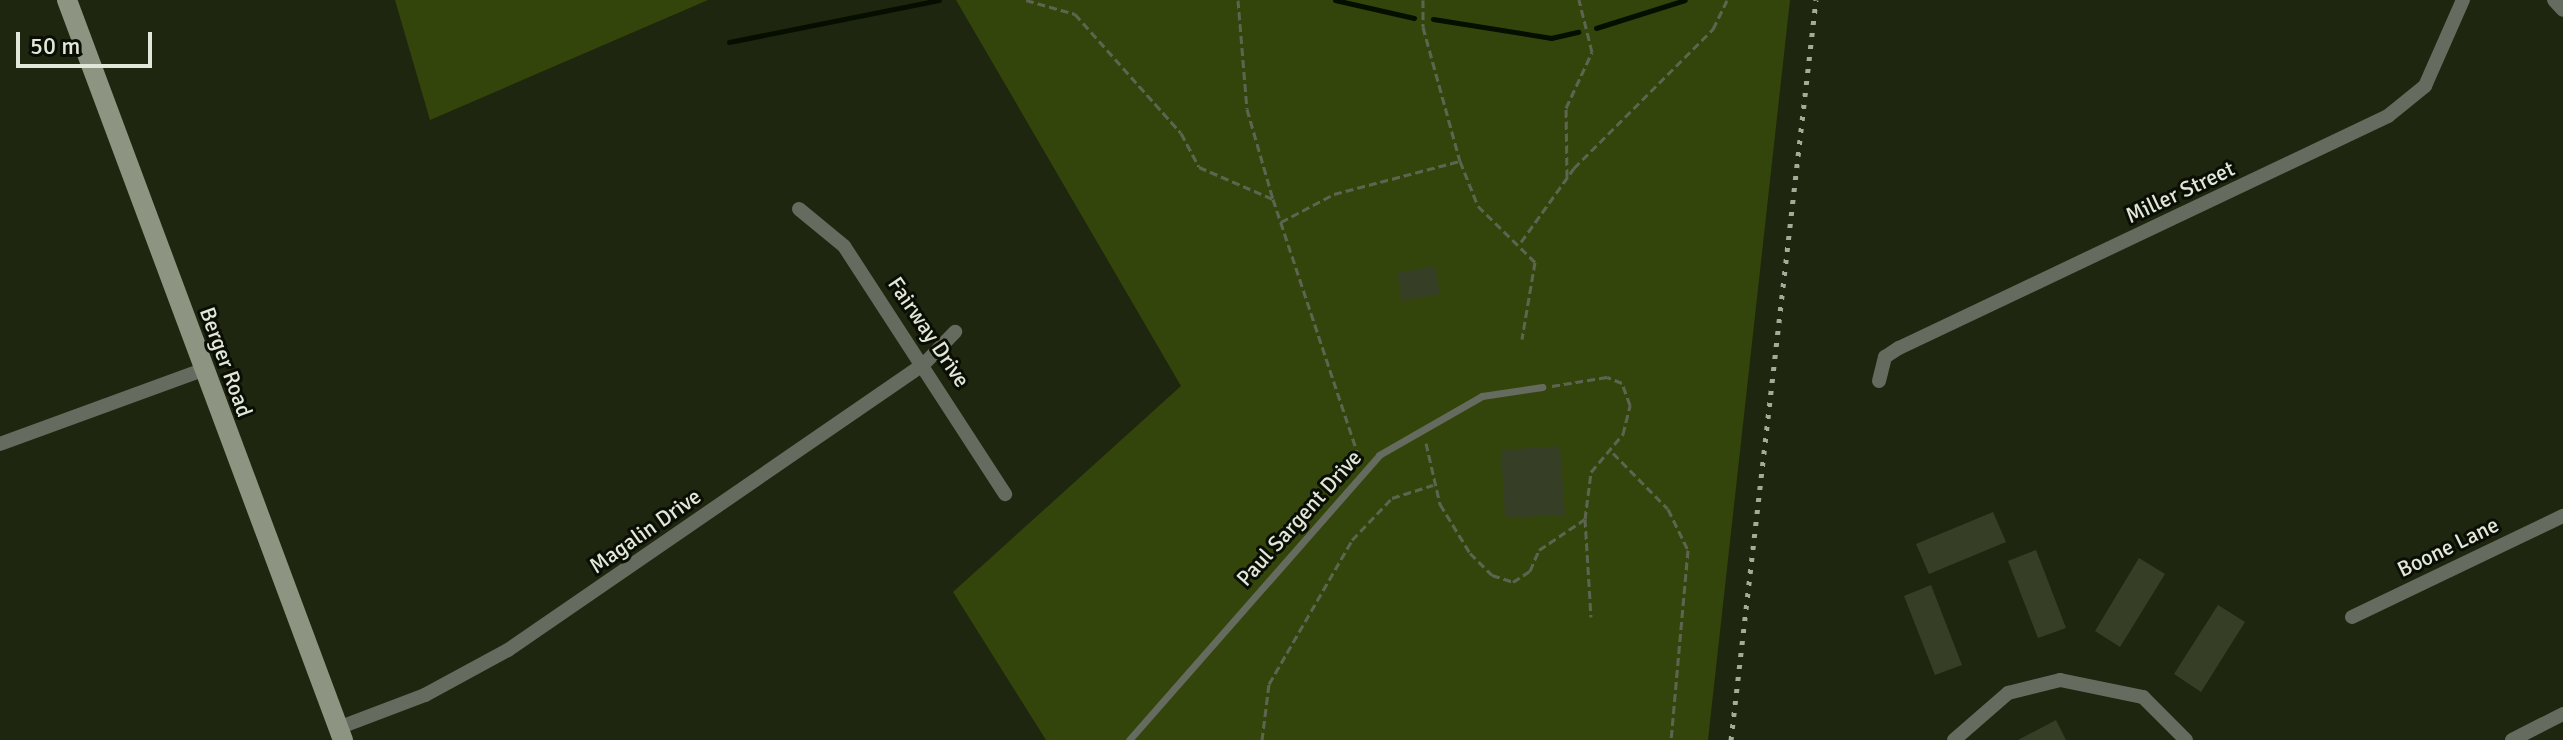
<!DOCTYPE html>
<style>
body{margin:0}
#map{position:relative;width:2563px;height:740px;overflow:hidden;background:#1e260f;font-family:Signika,sans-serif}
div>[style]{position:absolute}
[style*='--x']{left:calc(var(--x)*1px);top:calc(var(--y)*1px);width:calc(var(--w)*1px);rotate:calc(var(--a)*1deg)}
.green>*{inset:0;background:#34450b}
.stream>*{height:5px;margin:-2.5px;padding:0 2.5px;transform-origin:2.5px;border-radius:2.5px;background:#060e00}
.building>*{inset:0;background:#363f26}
.path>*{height:3px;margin-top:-1.5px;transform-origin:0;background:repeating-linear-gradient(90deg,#5d6450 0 8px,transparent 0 12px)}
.lane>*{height:7px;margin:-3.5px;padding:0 3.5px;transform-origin:3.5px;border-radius:3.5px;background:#666b5f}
.street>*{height:14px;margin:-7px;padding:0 7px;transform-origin:7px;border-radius:7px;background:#666b5f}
.secondary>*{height:20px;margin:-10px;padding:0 10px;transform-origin:10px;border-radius:10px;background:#8d9481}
.rail>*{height:5px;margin-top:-2.5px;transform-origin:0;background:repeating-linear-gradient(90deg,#a4ab99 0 4px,transparent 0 12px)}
span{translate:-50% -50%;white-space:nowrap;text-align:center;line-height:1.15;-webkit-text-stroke:6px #0a0e05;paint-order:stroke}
.street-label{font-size:22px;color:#e2e8d9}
.scale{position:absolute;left:16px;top:32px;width:136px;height:36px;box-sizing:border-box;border:4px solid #e2e8d9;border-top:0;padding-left:10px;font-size:24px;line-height:28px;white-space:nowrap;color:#e2e8d9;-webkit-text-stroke:6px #0a0e05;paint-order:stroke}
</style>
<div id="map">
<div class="green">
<i style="clip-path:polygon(395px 0,708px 0,430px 120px)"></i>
<i style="clip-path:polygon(956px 0,1790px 0,1708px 740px,1046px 740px,953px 592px,1181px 386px)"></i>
</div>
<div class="stream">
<i style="--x:1335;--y:0;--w:81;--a:12.8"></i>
<i style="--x:1433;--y:19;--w:120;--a:9.1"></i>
<i style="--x:1551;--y:38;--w:28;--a:-13"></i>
<i style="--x:1596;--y:28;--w:93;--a:-17.5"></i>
<i style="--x:729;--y:42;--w:214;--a:-11.3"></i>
</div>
<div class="building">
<i style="clip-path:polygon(1435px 266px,1440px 294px,1402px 301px,1397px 273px)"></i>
<i style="clip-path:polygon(1560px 446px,1565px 515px,1505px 518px,1501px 450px)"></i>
<i style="clip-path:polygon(1993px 512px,2006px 542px,1929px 574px,1916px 544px)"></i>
<i style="clip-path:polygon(2036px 550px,2066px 628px,2038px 638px,2008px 561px)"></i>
<i style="clip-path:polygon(2139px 558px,2165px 574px,2120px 647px,2095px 631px)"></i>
<i style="clip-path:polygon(1931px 585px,1962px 665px,1935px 675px,1904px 596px)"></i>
<i style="clip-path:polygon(2218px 605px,2245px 622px,2201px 692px,2174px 674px)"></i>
<i style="clip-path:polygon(2056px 720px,2066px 740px,2018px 740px)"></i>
</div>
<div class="path">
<i style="--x:1026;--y:0;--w:51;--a:15.9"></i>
<i style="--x:1075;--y:14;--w:159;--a:48.3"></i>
<i style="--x:1181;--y:133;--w:38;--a:62"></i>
<i style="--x:1199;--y:167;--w:81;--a:23.4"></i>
<i style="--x:1273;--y:199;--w:273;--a:71.6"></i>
<i style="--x:1238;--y:0;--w:109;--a:85.3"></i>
<i style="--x:1247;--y:109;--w:94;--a:73.9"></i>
<i style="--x:1423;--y:0;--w:27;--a:90"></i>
<i style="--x:1423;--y:27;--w:139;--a:74.6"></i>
<i style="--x:1567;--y:177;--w:69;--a:-90.8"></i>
<i style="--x:1566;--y:108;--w:62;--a:-65.1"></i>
<i style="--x:1592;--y:52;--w:54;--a:-104"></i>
<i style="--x:1281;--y:222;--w:60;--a:-27.8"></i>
<i style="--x:1334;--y:194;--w:130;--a:-14.7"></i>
<i style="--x:1460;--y:161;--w:48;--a:68.2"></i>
<i style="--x:1478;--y:206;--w:80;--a:44.5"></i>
<i style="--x:1535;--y:262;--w:78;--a:99.6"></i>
<i style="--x:1521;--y:242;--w:91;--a:-54.4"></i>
<i style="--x:1574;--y:168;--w:197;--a:-45"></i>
<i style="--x:1713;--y:29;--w:32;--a:-64"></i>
<i style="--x:1426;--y:443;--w:63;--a:77.1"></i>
<i style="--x:1440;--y:504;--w:57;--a:58.5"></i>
<i style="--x:1470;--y:553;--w:31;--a:45"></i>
<i style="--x:1492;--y:575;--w:22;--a:18"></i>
<i style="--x:1513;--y:582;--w:20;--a:-33"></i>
<i style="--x:1530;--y:571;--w:23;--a:-67"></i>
<i style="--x:1539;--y:550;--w:55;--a:-34"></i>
<i style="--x:1585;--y:519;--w:47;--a:-82.7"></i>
<i style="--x:1591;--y:472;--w:50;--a:-49.9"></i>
<i style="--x:1623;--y:434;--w:30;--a:-76"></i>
<i style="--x:1630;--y:405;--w:23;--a:-110"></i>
<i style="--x:1622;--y:383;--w:16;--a:-158"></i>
<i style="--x:1607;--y:377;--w:56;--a:170.7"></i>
<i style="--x:1613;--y:453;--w:78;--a:45.5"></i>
<i style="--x:1668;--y:509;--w:46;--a:64"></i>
<i style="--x:1688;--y:550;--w:191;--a:95.1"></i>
<i style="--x:1585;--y:519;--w:98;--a:86.5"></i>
<i style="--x:1262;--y:740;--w:56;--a:-82.9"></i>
<i style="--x:1269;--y:684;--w:166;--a:-60"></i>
<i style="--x:1352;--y:540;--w:58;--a:-46.4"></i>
<i style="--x:1392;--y:498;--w:43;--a:-17.6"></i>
</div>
<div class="lane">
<i style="--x:1129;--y:740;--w:379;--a:-48.7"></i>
<i style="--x:1379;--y:455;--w:119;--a:-29.8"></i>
<i style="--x:1482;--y:396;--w:61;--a:-8.5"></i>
</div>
<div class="street">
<i style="--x:2554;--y:0;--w:13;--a:48"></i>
<i style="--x:799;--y:209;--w:58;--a:39.4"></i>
<i style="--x:844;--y:246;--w:296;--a:57"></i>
<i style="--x:1879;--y:381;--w:25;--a:-76"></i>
<i style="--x:1885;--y:357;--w:17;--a:-33"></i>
<i style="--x:1899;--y:348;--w:541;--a:-25.38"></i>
<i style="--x:2388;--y:116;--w:48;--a:-39"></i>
<i style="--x:2425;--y:86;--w:94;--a:-66.2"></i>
<i style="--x:0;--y:444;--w:218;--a:-20.1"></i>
<i style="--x:2352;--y:617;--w:234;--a:-25.6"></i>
<i style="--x:338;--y:728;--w:93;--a:-20.8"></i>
<i style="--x:425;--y:695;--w:94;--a:-28.5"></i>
<i style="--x:508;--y:650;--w:505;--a:-34.51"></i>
<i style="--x:924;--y:364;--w:45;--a:-45.9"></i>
<i style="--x:1954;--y:740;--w:72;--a:-41"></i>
<i style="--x:2008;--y:693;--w:54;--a:-14"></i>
<i style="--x:2060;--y:680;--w:85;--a:11.6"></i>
<i style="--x:2143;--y:697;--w:61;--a:45"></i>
<i style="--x:2512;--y:740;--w:57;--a:-27"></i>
</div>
<div class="secondary">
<i style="--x:67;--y:0;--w:790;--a:69.55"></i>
</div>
<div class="rail">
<i style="--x:1731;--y:740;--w:745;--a:-83.45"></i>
</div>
<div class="street-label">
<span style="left:2180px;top:192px;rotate:-25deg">Miller Street</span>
<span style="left:929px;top:332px;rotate:56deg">Fairway Drive</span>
<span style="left:226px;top:362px;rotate:70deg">Berger Road</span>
<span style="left:1299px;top:518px;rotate:-48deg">Paul Sargent Drive</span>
<span style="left:645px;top:531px;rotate:-35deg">Magalin Drive</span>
<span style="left:2448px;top:547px;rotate:-26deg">Boone Lane</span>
</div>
<div class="scale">50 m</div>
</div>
